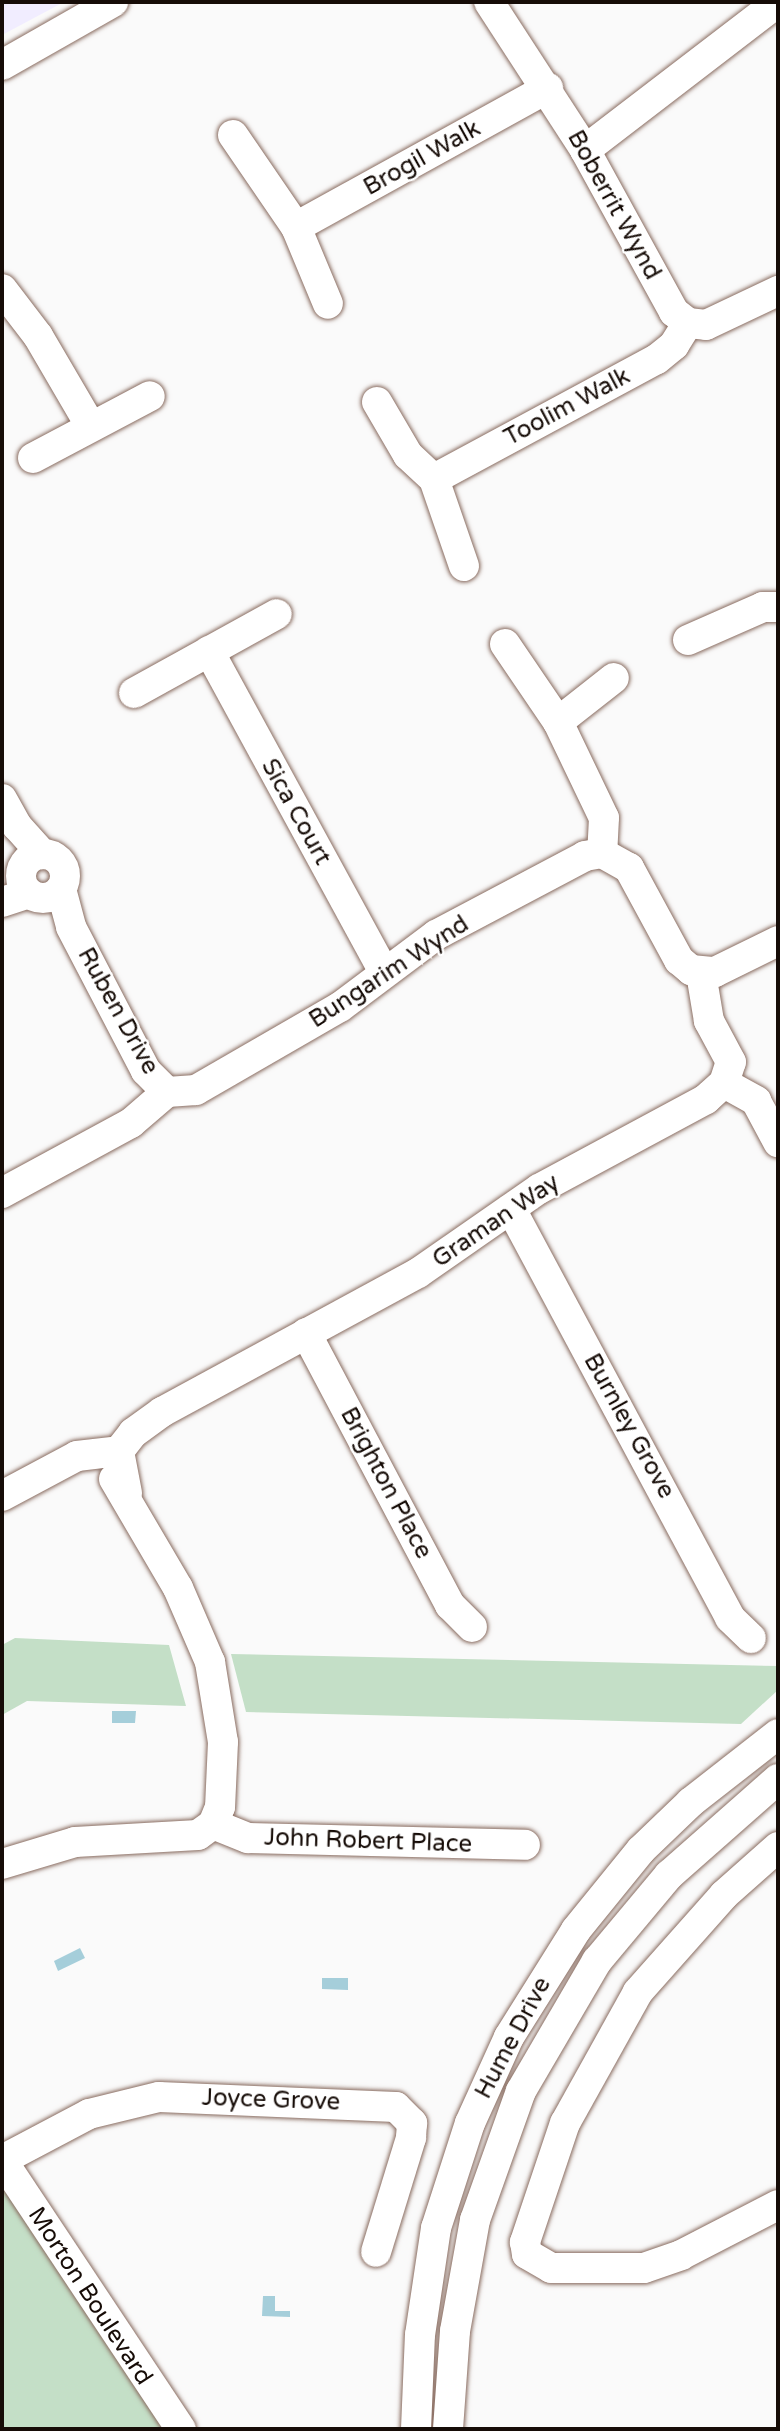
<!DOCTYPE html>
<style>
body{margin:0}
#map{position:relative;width:780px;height:2431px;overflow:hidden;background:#fafafa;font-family:"Varela Round",sans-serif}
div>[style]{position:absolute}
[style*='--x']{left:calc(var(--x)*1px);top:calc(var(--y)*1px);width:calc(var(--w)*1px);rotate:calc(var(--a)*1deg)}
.education>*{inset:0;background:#f1edff}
.green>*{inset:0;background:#c4dfc7}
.water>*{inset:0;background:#a5ceda}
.roads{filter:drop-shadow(0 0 2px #896c60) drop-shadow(0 0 2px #896c60)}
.minor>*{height:30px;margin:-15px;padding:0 15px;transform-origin:15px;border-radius:15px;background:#fff}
.minor>.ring{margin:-15px;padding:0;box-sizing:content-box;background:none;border:30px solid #fff;border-radius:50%}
span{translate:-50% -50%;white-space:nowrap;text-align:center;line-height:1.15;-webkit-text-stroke:5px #fff;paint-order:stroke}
.street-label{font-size:24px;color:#160c07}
.frame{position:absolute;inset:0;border:4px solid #160c07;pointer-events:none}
</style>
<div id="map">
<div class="education">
<i style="clip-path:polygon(2px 2px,64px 2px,2px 35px)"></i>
</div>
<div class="green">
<i style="clip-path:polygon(15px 1638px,169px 1645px,186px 1706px,27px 1701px,2px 1715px,2px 1645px)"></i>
<i style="clip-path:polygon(231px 1654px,778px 1666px,778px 1690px,741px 1724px,246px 1712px)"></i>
<i style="clip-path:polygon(2px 2179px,169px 2429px,2px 2429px)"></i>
</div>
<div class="water">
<i style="clip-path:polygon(112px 1711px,136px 1711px,135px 1723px,112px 1723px)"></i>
<i style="clip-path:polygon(80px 1948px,85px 1958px,58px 1971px,54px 1961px)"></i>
<i style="clip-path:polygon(322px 1978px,348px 1978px,348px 1990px,322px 1989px)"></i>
<i style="clip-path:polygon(263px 2296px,275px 2296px,275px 2311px,290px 2311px,290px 2317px,262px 2316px)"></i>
</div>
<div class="roads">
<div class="minor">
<i style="--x:489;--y:2;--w:176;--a:57"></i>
<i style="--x:585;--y:150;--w:185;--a:61.2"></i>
<i style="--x:674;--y:312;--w:18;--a:38"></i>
<i style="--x:688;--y:323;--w:18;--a:6"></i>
<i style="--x:706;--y:325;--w:80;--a:-25.3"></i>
<i style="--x:2;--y:65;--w:128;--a:-29.6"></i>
<i style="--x:233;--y:135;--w:112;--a:55.6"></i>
<i style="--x:296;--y:227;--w:83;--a:67.4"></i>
<i style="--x:585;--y:150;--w:243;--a:-37.5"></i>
<i style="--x:296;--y:227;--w:288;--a:-28.9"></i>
<i style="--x:2;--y:289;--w:59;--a:52.5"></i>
<i style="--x:38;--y:336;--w:103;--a:59.7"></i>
<i style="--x:377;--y:402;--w:61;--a:59.7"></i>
<i style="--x:408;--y:455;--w:35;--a:43"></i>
<i style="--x:434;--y:479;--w:92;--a:71"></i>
<i style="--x:33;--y:458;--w:132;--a:-27.9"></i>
<i style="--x:434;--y:479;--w:253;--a:-28.3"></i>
<i style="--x:657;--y:359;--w:22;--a:-39"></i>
<i style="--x:674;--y:345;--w:26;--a:-58"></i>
<i style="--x:688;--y:640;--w:82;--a:-23.7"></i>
<i style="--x:763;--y:607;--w:15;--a:0"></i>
<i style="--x:505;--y:644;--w:94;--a:55.8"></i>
<i style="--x:558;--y:722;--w:71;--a:-38.2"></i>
<i style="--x:209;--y:651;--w:366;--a:61.4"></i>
<i style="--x:134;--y:693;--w:163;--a:-28.9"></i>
<i style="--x:558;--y:722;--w:106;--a:64.4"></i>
<i style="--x:604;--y:818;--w:35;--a:93"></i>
<i style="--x:2;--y:799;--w:31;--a:61"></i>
<i style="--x:17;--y:826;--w:38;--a:48"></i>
<i class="ring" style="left:21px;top:854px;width:14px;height:14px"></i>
<i style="--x:61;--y:889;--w:39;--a:75"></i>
<i style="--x:71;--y:927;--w:162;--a:62.5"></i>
<i style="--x:146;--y:1071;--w:30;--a:45"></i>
<i style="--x:2;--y:902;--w:28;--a:-18"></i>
<i style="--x:724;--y:1083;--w:37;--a:29"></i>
<i style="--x:756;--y:1101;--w:47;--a:61.8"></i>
<i style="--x:2;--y:1193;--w:147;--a:-28.5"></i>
<i style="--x:131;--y:1123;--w:48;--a:-40.7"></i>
<i style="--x:167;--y:1092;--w:29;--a:-4"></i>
<i style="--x:196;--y:1090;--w:166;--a:-30"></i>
<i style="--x:340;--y:1007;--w:120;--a:-36.9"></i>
<i style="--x:436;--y:935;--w:169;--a:-27.9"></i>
<i style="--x:585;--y:856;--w:17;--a:-10"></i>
<i style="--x:602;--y:853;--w:31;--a:29"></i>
<i style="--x:629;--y:868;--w:105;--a:61.5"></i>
<i style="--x:679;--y:960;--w:16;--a:40"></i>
<i style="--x:691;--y:970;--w:24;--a:5"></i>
<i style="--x:715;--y:972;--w:70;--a:-26.2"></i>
<i style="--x:511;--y:1209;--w:464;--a:61.8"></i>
<i style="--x:730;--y:1618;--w:29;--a:44"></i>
<i style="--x:306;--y:1333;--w:308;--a:62.1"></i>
<i style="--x:450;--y:1605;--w:31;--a:45"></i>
<i style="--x:114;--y:1479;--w:126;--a:59.6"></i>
<i style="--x:178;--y:1588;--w:81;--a:66.6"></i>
<i style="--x:210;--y:1662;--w:81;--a:80.8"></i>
<i style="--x:223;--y:1742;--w:65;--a:92.6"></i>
<i style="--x:220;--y:1807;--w:18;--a:112"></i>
<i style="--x:127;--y:1493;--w:43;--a:-100.8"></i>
<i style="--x:119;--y:1451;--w:23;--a:-52"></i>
<i style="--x:133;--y:1433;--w:36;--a:-36"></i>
<i style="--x:162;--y:1412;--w:291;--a:-28.5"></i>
<i style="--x:418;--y:1273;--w:147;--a:-34.8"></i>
<i style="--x:539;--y:1189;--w:190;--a:-28.3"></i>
<i style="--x:706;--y:1099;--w:24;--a:-42"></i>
<i style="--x:724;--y:1083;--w:22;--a:-72"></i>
<i style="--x:731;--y:1062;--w:47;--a:-118.2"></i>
<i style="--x:709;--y:1021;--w:49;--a:-99.5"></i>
<i style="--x:2;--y:1496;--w:85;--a:-28.1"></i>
<i style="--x:77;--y:1456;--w:42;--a:-6.8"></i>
<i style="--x:213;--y:1824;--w:38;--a:22"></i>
<i style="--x:248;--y:1838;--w:277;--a:1.4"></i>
<i style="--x:778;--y:1847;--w:72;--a:138.4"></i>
<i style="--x:724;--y:1895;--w:130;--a:131.6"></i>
<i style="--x:638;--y:1992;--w:150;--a:119.1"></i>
<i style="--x:565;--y:2123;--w:126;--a:108.6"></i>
<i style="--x:525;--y:2242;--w:12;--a:81"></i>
<i style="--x:527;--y:2254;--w:28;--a:30"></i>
<i style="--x:551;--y:2268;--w:93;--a:0"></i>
<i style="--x:644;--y:2268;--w:39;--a:-19"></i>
<i style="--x:681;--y:2255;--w:109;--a:-27.3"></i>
<i style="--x:2;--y:1864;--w:76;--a:-16.8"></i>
<i style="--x:75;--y:1842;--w:123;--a:-3.3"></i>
<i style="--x:198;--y:1835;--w:19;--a:-36"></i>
<i style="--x:2;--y:2160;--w:98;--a:-27.9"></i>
<i style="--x:89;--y:2114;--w:72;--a:-13.7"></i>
<i style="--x:159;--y:2097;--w:237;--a:2.4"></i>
<i style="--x:396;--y:2107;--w:23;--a:45"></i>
<i style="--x:412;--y:2123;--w:15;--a:94"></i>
<i style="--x:411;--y:2138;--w:119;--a:107.1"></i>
<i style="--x:2;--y:2160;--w:323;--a:56.4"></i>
<i style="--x:416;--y:2429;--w:94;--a:-87.6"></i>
<i style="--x:420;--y:2335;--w:108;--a:-81.5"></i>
<i style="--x:436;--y:2228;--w:110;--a:-72.1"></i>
<i style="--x:470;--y:2123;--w:94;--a:-65.6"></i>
<i style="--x:509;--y:2037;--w:126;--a:-57.9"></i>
<i style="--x:576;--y:1930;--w:103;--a:-50.9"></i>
<i style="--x:641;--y:1850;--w:69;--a:-43.8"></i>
<i style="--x:691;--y:1802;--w:110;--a:-38"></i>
<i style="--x:448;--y:2429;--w:98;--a:-85.9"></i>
<i style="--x:455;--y:2331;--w:113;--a:-79.8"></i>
<i style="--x:475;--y:2220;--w:137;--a:-70.4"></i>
<i style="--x:521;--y:2091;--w:151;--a:-59.7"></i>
<i style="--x:597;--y:1961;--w:112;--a:-50.1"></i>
<i style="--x:669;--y:1875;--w:145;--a:-41.4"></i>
</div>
</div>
<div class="street-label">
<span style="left:422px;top:158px;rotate:-29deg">Brogil Walk</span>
<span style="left:614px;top:205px;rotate:61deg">Boberrit Wynd</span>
<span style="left:567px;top:407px;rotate:-28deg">Toolim Walk</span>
<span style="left:296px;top:812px;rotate:61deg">Sica Court</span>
<span style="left:389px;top:972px;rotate:-33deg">Bungarim Wynd</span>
<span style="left:118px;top:1011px;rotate:61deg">Ruben Drive</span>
<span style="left:496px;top:1221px;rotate:-34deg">Graman Way</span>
<span style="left:629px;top:1426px;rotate:61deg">Burnley Grove</span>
<span style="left:386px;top:1483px;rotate:62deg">Brighton Place</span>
<span style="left:368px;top:1841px;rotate:2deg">John Robert Place</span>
<span style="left:513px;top:2038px;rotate:-62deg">Hume Drive</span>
<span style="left:271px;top:2100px;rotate:2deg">Joyce Grove</span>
<span style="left:90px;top:2296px;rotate:57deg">Morton Boulevard</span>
</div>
<div class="frame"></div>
</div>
